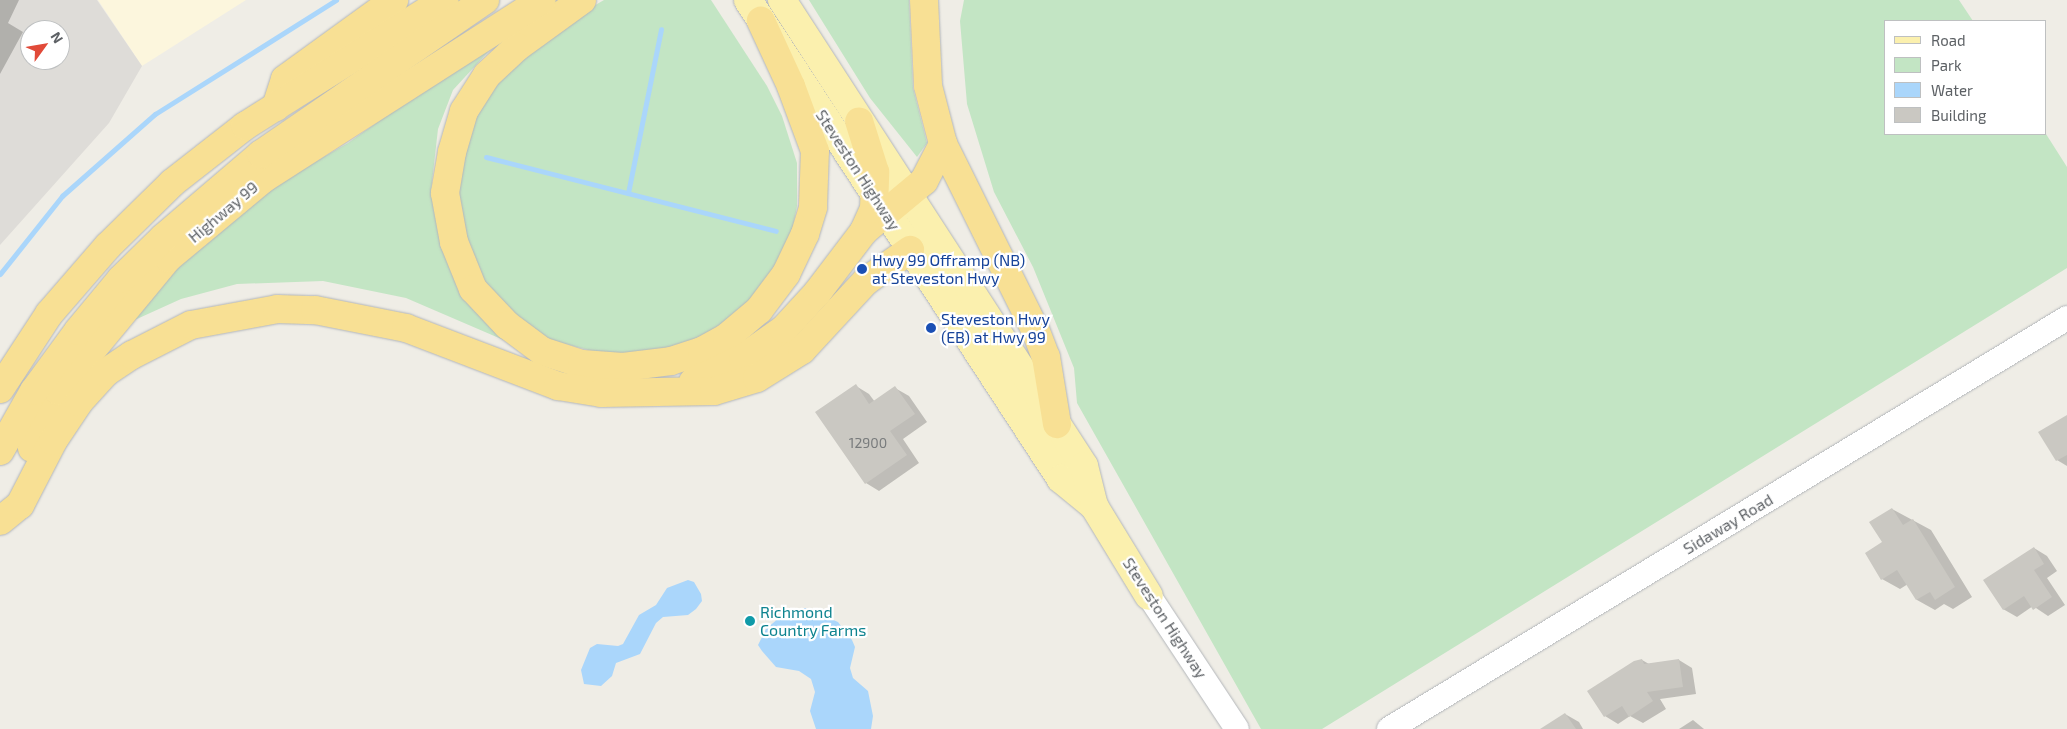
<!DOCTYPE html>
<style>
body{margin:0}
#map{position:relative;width:2067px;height:729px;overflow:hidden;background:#efede6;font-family:"Exo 2",sans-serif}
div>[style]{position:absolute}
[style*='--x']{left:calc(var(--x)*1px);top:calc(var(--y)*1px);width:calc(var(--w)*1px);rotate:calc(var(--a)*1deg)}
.commercial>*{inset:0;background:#fcf6dd}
.industrial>*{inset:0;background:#dedcd8}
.green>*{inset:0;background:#c3e5c4}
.water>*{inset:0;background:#aad6fb}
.shadow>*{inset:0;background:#0003}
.stream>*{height:5px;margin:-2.5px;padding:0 2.5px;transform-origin:2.5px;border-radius:2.5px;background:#aad6fb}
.building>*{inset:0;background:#cac8c2}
.roads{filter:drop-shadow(0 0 1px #b3b6ba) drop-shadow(0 0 1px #b3b6ba)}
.minor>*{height:24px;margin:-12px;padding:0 12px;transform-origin:12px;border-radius:12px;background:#fff}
.major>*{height:28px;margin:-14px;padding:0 14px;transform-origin:14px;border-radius:14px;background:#fbf0ae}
.highway>*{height:28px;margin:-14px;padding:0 14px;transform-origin:14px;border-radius:14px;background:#f8e094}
.dots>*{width:14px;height:14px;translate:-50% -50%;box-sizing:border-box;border:2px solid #fff;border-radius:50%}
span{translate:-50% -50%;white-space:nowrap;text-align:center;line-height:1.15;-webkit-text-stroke:4.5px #fff;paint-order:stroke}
.number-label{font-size:14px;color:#787b7c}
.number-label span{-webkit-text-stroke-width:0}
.street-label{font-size:16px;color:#5d6165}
.transit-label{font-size:16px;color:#164399}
.left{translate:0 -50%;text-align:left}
.culture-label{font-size:16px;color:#0d838f}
.legend{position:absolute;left:1884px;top:20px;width:162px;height:115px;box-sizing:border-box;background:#fff;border:1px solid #bec0c1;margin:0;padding:6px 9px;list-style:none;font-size:15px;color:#5d6165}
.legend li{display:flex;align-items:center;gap:10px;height:25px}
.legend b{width:25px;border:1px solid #bec0c1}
.north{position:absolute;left:20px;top:20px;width:50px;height:50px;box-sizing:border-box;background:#fff;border:1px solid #bec0c1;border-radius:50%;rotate:58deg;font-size:14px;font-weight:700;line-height:20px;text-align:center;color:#5d6165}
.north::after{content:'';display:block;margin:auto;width:18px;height:22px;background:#e14a39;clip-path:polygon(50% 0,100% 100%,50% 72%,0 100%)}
</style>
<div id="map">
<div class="commercial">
<i style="clip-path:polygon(98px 0,246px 0,142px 66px)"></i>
</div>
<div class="industrial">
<i style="clip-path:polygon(evenodd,0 0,97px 0,142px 66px,109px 123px,0 245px,0 0,30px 30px,60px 30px,60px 60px,30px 60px,30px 30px)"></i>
</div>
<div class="green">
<i style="clip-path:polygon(604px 0,711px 0,767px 86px,782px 116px,797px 163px,797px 206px,789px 248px,762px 296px,689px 347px,637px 355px,596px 352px,554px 341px,534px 332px,491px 292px,471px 259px,456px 203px,476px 103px,532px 42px)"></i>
<i style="clip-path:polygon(809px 0,909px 0,913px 88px,927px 143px,917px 157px,870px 98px)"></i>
<i style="clip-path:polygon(964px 0,1959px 0,1973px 21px,1886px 21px,1886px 134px,2046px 134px,2067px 167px,2067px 268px,1322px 729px,1261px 729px,1077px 403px,1074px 368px,1033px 267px,994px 192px,967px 104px,960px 21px)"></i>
<i style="clip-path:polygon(510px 28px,453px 90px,438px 129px,431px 191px,444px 252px,520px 347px,406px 298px,323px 281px,237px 284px,181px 299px,128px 323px,177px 268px,257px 195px,348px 143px)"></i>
</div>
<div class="water">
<i style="clip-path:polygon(688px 580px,694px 582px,701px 594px,702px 601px,696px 609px,688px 615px,663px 617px,656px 623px,640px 654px,616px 663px,612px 676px,601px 686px,584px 684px,581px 670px,590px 648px,597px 644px,618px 646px,623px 644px,639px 615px,656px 605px,667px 588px)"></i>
<i style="clip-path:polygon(805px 608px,838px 622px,852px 640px,855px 647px,850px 668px,853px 678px,868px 691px,873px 716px,871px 729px,816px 729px,810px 711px,815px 692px,811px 679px,799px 671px,776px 667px,762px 651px,758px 645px,766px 629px,786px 612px)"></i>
</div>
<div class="shadow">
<i style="clip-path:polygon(0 0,19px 0,8px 23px,23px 32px,0 74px)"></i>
<i style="clip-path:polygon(856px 386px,869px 394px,875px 402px,895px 388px,909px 396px,927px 422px,903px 439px,919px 463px,879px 491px,866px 483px)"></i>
<i style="clip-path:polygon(2067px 416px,2067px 466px,2057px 460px)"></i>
<i style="clip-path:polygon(1892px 509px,1931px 530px,1972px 597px,1953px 609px,1944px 604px,1935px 610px,1917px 600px,1908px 584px,1900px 589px,1882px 579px,1883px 543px)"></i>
<i style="clip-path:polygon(2034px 548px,2047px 556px,2057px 571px,2047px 578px,2065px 605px,2048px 616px,2033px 606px,2017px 617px,2003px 609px)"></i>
<i style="clip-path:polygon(1642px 660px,1649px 664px,1679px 660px,1692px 668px,1696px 694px,1660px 699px,1666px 709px,1643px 723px,1630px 716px,1618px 724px,1605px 716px)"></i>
<i style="clip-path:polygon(1565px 714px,1579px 722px,1583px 729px,1542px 729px)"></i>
<i style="clip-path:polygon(1693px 720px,1704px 729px,1679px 729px)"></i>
</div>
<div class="stream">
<i style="--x:486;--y:157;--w:299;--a:14.3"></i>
<i style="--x:628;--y:193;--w:167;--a:-78.6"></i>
<i style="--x:0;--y:274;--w:100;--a:-51.5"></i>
<i style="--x:62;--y:196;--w:124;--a:-41.4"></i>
<i style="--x:155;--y:114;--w:214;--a:-32.2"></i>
</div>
<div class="building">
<i style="clip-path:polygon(856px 384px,869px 404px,895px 386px,915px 414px,890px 431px,907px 455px,865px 484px,815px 412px)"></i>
<i style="clip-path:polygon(2067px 415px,2067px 455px,2056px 461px,2038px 432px)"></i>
<i style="clip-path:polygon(1892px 508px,1903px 525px,1913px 519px,1955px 587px,1935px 600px,1930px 592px,1916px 600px,1897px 570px,1881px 580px,1865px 553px,1882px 542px,1869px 522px)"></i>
<i style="clip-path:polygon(2034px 547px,2044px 564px,2034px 570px,2052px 597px,2033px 610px,2024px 596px,2003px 610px,1983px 580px)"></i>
<i style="clip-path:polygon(1642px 659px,1644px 664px,1679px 659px,1683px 687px,1647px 692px,1653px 701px,1629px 717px,1622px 706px,1604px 717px,1587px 691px,1634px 661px)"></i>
<i style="clip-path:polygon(1565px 713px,1576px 729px,1540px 729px)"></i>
</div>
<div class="roads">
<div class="minor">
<i style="--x:1149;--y:596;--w:159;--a:56.5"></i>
<i style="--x:1389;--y:729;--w:793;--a:-31.22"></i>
</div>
<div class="major">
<i style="--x:748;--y:0;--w:572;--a:56.84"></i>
<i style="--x:1061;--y:479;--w:43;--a:39.3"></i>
<i style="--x:782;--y:0;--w:555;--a:57.05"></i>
<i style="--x:1084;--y:466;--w:41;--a:76"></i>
<i style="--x:1094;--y:506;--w:105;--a:58.6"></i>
</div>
<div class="highway">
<i style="--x:582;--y:0;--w:80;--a:144.1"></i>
<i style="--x:517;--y:47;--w:41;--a:137"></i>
<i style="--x:487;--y:75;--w:43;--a:122.6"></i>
<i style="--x:464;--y:111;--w:43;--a:106.3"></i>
<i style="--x:452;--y:152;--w:42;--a:99.7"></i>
<i style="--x:445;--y:193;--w:50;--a:79.6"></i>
<i style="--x:454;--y:242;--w:51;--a:68"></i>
<i style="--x:473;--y:289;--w:50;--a:46.6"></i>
<i style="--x:507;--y:325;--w:44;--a:36.6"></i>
<i style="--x:542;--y:351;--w:42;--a:18"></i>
<i style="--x:582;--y:364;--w:41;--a:4.2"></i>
<i style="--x:623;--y:367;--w:48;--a:-7.1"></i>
<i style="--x:671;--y:361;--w:33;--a:-18"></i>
<i style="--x:702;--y:351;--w:29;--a:-29"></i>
<i style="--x:727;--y:337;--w:42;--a:-40.2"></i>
<i style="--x:759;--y:310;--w:45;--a:-53.1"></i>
<i style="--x:786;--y:274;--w:44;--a:-64.6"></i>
<i style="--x:805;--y:234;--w:28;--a:-73"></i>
<i style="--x:813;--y:207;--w:56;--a:-88"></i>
<i style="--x:815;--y:151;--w:69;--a:-110.3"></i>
<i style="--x:791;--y:86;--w:72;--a:-114.8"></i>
<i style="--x:924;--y:0;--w:86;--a:87.3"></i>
<i style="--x:928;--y:86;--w:60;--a:75.5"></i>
<i style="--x:943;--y:144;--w:207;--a:63.6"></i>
<i style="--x:1035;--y:329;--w:30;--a:69"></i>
<i style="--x:1046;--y:357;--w:68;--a:80.7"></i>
<i style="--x:276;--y:107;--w:29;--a:-72"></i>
<i style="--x:285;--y:79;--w:135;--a:-35.9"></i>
<i style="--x:864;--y:231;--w:78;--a:-39.8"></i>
<i style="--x:924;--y:181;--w:42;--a:-62.8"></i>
<i style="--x:693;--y:382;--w:55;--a:-25.6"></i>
<i style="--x:743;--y:358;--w:50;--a:-35.3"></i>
<i style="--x:784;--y:329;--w:49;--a:-47.5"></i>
<i style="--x:817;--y:293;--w:78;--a:-52.8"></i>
<i style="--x:864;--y:231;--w:24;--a:-66"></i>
<i style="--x:874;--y:209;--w:37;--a:-88"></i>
<i style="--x:875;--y:172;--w:53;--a:-107.4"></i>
<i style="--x:0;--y:389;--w:90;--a:-56.8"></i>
<i style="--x:49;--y:314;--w:90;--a:-49.1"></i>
<i style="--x:108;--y:246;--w:90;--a:-44.5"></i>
<i style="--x:172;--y:183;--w:93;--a:-38"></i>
<i style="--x:245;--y:126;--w:236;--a:-32.3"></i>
<i style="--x:32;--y:448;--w:63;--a:-65.5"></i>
<i style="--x:58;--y:391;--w:173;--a:-50.4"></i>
<i style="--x:168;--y:258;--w:124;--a:-39.7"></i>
<i style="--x:263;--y:179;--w:331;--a:-32.7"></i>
<i style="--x:0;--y:451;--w:69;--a:-60.5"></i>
<i style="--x:34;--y:391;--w:74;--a:-53.7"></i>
<i style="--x:78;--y:331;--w:67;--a:-50.4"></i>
<i style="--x:121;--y:279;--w:59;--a:-44.3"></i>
<i style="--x:163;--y:238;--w:129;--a:-40.6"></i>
<i style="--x:261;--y:154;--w:272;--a:-34.5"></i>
<i style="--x:0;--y:521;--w:26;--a:-39"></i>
<i style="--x:20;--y:505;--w:72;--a:-62.7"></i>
<i style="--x:53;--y:441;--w:47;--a:-56.3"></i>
<i style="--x:79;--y:402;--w:39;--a:-48"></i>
<i style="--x:105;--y:373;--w:32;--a:-34"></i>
<i style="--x:132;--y:355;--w:66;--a:-27"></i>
<i style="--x:191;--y:325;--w:87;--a:-10.5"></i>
<i style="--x:277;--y:309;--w:38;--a:2"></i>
<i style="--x:315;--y:310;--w:93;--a:11.2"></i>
<i style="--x:406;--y:328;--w:163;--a:20.9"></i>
<i style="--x:558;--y:386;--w:44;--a:9.2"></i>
<i style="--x:601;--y:393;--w:113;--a:-1"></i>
<i style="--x:714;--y:391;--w:45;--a:-16.8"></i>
<i style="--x:757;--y:378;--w:53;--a:-31.9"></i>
<i style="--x:802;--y:350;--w:94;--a:-47.2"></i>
<i style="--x:866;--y:281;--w:54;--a:-35.2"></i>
</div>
</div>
<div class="dots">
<i style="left:862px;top:269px;background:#1a4fb4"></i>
<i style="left:931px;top:328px;background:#1a4fb4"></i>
<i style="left:750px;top:621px;background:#0f9aa8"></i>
</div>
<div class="number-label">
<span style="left:868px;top:443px">12900</span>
</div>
<div class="street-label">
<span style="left:858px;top:170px;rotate:57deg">Steveston Highway</span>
<span style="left:223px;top:212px;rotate:-40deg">Highway 99</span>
<span style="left:1728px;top:524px;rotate:-31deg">Sidaway Road</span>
<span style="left:1165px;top:618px;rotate:57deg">Steveston Highway</span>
</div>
<div class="transit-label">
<span class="left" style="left:872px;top:269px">Hwy 99 Offramp (NB)<br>at Steveston Hwy</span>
<span class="left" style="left:941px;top:328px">Steveston Hwy<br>(EB) at Hwy 99</span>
</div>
<div class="culture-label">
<span class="left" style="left:760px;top:621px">Richmond<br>Country Farms</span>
</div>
<ul class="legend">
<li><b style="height:6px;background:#fbf0ae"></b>Road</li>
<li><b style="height:14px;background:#c3e5c4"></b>Park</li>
<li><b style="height:14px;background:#aad6fb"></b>Water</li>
<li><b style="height:14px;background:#cac8c2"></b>Building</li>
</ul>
<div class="north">N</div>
</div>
